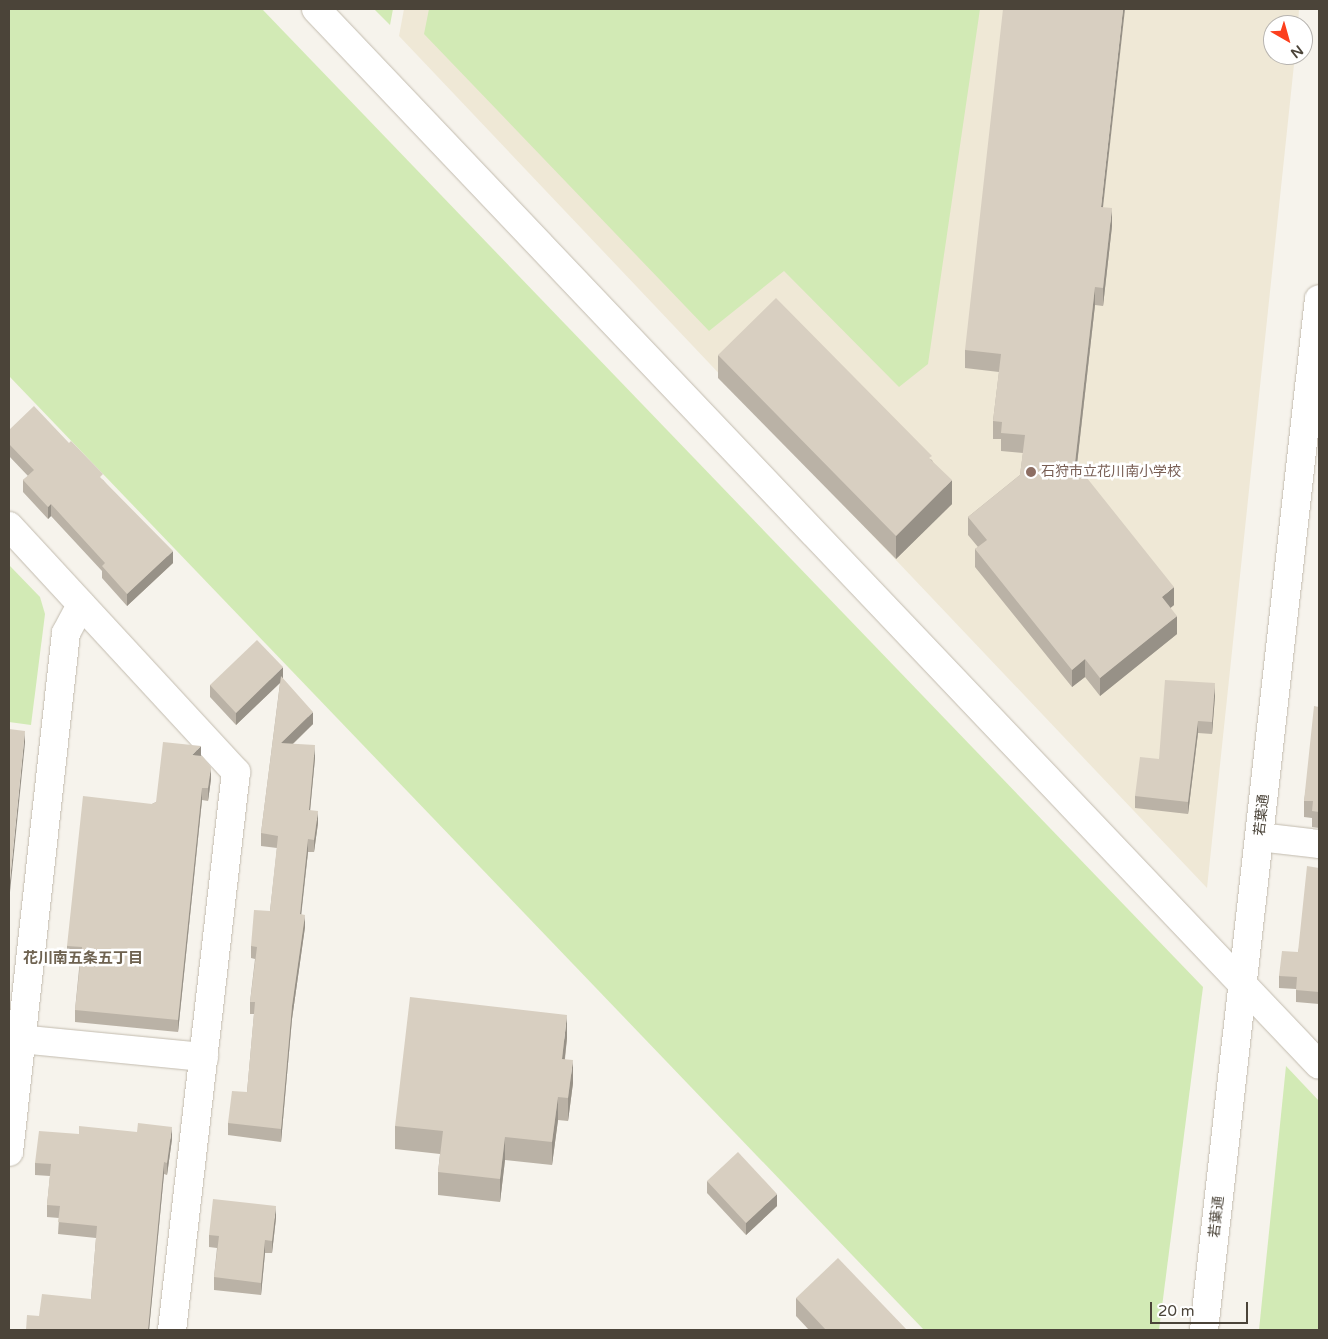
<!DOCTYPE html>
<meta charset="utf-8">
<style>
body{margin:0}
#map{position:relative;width:1328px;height:1339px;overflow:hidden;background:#f6f3ec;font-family:"Varela Round","Noto Sans JP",sans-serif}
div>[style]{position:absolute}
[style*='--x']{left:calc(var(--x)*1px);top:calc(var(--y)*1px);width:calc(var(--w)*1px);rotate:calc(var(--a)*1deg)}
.education>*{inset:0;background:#efe8d6}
.green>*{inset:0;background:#d2eab5}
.roads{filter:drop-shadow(0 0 1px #c2bbae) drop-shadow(0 0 1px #c2bbae)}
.minor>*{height:28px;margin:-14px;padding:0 14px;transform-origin:14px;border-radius:14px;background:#fff}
.wall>*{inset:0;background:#bab2a6}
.shaded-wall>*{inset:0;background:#979187}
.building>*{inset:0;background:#d8cfc1}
.dots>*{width:14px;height:14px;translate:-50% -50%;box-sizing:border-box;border:2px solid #fff;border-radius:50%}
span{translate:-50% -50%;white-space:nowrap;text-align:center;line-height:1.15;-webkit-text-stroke:5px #fff;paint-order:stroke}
.education-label{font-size:14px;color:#785e54}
.left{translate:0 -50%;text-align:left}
.street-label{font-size:14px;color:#4b4439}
.neighbourhood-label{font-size:15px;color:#6e6250;font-weight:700}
.frame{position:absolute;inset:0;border:10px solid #4b4439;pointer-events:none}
.north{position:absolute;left:1263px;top:15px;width:50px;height:50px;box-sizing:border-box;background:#fff;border:1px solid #b7b4b0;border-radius:50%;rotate:142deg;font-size:14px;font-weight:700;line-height:20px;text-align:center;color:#4b4439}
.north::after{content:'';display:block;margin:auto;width:18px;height:22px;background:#fc3f1d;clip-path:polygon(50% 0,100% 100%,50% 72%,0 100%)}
.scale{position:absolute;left:1150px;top:1302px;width:98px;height:22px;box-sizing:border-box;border:2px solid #4b4439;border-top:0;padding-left:6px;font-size:15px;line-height:18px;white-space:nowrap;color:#4b4439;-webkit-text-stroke:4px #fff;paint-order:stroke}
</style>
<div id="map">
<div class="education">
<i style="clip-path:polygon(404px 9px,1299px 9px,1298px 25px,1273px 25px,1273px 55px,1295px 55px,1207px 888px,399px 36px)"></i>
</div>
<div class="green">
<i style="clip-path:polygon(9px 9px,262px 9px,1203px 987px,1159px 1330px,924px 1330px,9px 376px)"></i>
<i style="clip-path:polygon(374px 9px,393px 9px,390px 25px)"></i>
<i style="clip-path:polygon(429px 9px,980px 9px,928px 364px,899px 387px,784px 271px,709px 331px,424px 34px)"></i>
<i style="clip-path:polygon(9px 565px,40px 597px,45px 614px,31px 725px,9px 722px)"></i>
<i style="clip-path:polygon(1286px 1066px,1319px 1101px,1319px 1330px,1259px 1330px)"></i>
</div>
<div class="roads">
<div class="minor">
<i style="--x:316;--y:9;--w:1456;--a:46.47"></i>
<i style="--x:9;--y:526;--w:335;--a:47.3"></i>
<i style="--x:236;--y:772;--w:562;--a:96.54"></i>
<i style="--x:1259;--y:837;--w:60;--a:6.7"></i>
<i style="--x:9;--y:1038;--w:196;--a:5.6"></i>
<i style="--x:9;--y:1152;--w:522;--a:-83.73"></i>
<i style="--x:66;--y:633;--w:32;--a:-62"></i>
<i style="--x:1204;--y:1330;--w:1037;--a:-83.64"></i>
</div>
</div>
<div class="wall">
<i style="clip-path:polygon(1103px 207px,1112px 226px,1103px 306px,1095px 305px,1077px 465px,1174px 605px,1170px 608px,1177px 634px,1100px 696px,1085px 677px,1072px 687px,975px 567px,975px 549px,978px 547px,968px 535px,968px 517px,1020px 475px,1023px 453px,1001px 451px,1001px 439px,993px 439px,993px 421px,999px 372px,965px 368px,965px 350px)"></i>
<i style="clip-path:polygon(718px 355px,932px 460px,952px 504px,896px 559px,718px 378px)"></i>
<i style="clip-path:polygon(9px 430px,103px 480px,173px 563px,127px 606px,102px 578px,102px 571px,51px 516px,48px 519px,23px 492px,23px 480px,28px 476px,9px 456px)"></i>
<i style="clip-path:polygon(283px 679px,313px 724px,293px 744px,315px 758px,310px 810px,318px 823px,314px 852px,308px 852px,301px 914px,305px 927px,292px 1019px,281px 1142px,228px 1135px,228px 1123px,247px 1092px,254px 1014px,250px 1014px,250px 1002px,255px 959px,251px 958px,251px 946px,270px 911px,277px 848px,261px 846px,261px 833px,280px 683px,236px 725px,210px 697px,210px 685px)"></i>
<i style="clip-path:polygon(1215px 696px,1212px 734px,1198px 733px,1188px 814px,1135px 808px,1135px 796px,1159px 759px)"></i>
<i style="clip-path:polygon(1319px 707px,1319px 828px,1312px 827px,1312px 818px,1304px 817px,1304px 801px)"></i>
<i style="clip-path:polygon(201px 756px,211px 779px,208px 801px,202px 800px,178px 1032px,75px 1022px,75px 1010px,80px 959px,67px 958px,67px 946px,152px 804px,156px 802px)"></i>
<i style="clip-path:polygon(1319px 868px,1319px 1004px,1296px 1002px,1296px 989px,1279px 988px,1279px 976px,1298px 952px)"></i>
<i style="clip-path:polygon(567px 1038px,565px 1059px,573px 1083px,568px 1121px,558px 1120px,552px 1165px,505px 1160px,500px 1202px,438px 1195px,438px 1172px,440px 1154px,395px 1149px,395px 1126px)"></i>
<i style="clip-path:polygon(79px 1134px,172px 1139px,167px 1175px,164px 1174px,149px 1330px,39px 1316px,91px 1299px,96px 1238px,58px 1234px,59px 1218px,47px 1217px,47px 1205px,50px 1176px,35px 1175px,35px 1163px)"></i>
<i style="clip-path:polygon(707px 1181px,777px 1206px,746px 1235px,707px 1193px)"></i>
<i style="clip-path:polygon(276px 1218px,272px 1253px,265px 1253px,261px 1295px,214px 1290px,214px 1277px,217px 1248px,209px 1247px,209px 1235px)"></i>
<i style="clip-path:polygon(796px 1298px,907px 1330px,809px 1330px,796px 1316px)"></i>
</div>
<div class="shaded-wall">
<i style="clip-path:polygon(1123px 9px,1125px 9px,1101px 225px,1101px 207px)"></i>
<i style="clip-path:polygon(1112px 208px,1112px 226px,1103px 306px,1103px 288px)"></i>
<i style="clip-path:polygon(1095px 287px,1095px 305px,1075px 481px,1075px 463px)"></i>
<i style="clip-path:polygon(952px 480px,952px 504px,896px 559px,896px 536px)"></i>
<i style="clip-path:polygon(51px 504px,51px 516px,48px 519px,48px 507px)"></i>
<i style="clip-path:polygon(173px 551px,173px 563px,127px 606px,127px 594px)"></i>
<i style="clip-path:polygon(1174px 587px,1174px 605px,1162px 615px,1162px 597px)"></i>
<i style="clip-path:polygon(1177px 616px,1177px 634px,1100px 696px,1100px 678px)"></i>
<i style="clip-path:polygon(1085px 659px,1085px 677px,1072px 687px,1072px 670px)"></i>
<i style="clip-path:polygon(283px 667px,283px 680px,236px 725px,236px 713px)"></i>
<i style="clip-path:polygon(1215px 683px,1215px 696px,1212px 734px,1212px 722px)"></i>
<i style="clip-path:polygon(313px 712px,313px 724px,281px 755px,281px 743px)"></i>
<i style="clip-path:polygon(1198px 721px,1198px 733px,1188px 814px,1188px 802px)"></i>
<i style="clip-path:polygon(25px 731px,25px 743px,9px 902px,9px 890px)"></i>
<i style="clip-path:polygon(315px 745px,315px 758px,309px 822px,309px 810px)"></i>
<i style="clip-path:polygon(201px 746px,201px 758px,192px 755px)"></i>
<i style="clip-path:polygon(211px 767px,211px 779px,208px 801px,208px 788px)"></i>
<i style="clip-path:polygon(202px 788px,202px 800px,178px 1032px,178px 1020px)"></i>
<i style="clip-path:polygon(318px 811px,318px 823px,314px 852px,314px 840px)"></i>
<i style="clip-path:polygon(308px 839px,308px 852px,300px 926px,300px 914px)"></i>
<i style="clip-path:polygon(305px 915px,305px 927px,292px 1019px,281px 1142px,281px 1129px,292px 1006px)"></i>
<i style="clip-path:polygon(567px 1015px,567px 1038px,562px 1082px,562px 1059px)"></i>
<i style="clip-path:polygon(573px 1060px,573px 1083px,568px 1121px,568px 1098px)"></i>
<i style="clip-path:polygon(558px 1097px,558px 1120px,552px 1165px,552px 1142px)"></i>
<i style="clip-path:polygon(172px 1127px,172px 1139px,167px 1175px,167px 1163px)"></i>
<i style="clip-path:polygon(505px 1137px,505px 1160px,500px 1202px,500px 1179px)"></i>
<i style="clip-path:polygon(164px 1162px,164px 1174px,149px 1330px,148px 1330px)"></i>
<i style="clip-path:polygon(777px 1194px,777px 1206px,746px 1235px,746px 1223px)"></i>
<i style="clip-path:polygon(276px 1206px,276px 1218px,272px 1253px,272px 1241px)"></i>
<i style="clip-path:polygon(265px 1240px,265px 1253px,261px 1295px,261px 1283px)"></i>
</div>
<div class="building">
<i style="clip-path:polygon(1003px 9px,1123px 9px,1101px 207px,1112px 208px,1103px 288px,1095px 287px,1075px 463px,1174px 587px,1162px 597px,1177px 616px,1100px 678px,1085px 659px,1072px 670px,975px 549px,987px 540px,968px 517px,1020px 475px,1025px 435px,1001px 433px,1002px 422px,993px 421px,1001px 354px,965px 350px)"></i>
<i style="clip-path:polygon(776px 298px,932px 456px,929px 458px,952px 480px,896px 536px,718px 355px)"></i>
<i style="clip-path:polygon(34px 406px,69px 443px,71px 441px,103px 474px,100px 477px,173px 551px,127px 594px,102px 566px,105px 563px,51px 504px,48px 507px,23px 480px,34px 470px,9px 444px,9px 430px)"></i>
<i style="clip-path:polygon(257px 640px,283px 667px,236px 713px,210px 685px)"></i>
<i style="clip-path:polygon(281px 676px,313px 712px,281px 743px,315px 745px,309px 810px,318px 811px,314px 840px,308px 839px,300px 914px,305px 915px,292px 1006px,281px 1129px,228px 1123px,232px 1091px,247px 1092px,255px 1002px,250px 1002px,257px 947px,251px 946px,254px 910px,270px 911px,278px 836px,261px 833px)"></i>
<i style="clip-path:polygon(1165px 680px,1215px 683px,1212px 722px,1198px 721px,1188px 802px,1135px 796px,1140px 757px,1159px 759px)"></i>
<i style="clip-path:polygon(1314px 706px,1319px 707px,1319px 812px,1312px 811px,1313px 801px,1304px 801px)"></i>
<i style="clip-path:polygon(9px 729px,25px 731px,9px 890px)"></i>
<i style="clip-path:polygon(163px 742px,201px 746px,192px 755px,202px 756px,211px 767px,208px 788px,202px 788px,178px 1020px,75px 1010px,82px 947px,67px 946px,83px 796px,152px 804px,156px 802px)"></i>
<i style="clip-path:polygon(1307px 866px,1319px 868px,1319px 992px,1296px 990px,1297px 977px,1279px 976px,1282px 951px,1298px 952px)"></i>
<i style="clip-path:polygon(410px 997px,567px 1015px,562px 1059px,573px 1060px,568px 1098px,558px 1097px,552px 1142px,505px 1137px,500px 1179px,438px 1172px,443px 1131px,395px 1126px)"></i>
<i style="clip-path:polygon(138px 1123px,172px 1127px,167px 1163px,164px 1162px,148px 1330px,26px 1330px,27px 1315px,39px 1316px,42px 1294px,91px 1299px,97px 1226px,58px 1222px,60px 1206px,47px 1205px,51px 1164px,35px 1163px,39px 1131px,79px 1134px,79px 1126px,137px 1132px)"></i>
<i style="clip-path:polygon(738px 1152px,777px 1194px,746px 1223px,707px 1181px)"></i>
<i style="clip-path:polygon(213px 1199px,276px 1206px,272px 1241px,265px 1240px,261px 1283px,214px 1277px,219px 1236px,209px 1235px)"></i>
<i style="clip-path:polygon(838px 1258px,907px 1330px,826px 1330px,796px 1298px)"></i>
</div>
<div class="dots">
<i style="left:1031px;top:472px;background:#8d6e63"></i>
</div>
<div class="education-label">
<span class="left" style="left:1041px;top:472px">石狩市立花川南小学校</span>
</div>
<div class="street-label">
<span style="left:1262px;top:815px;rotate:-84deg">若葉通</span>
<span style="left:1217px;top:1217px;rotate:-84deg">若葉通</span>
</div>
<div class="neighbourhood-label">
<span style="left:83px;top:959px">花川南五条五丁目</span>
</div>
<div class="frame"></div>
<div class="north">N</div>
<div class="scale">20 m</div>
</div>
